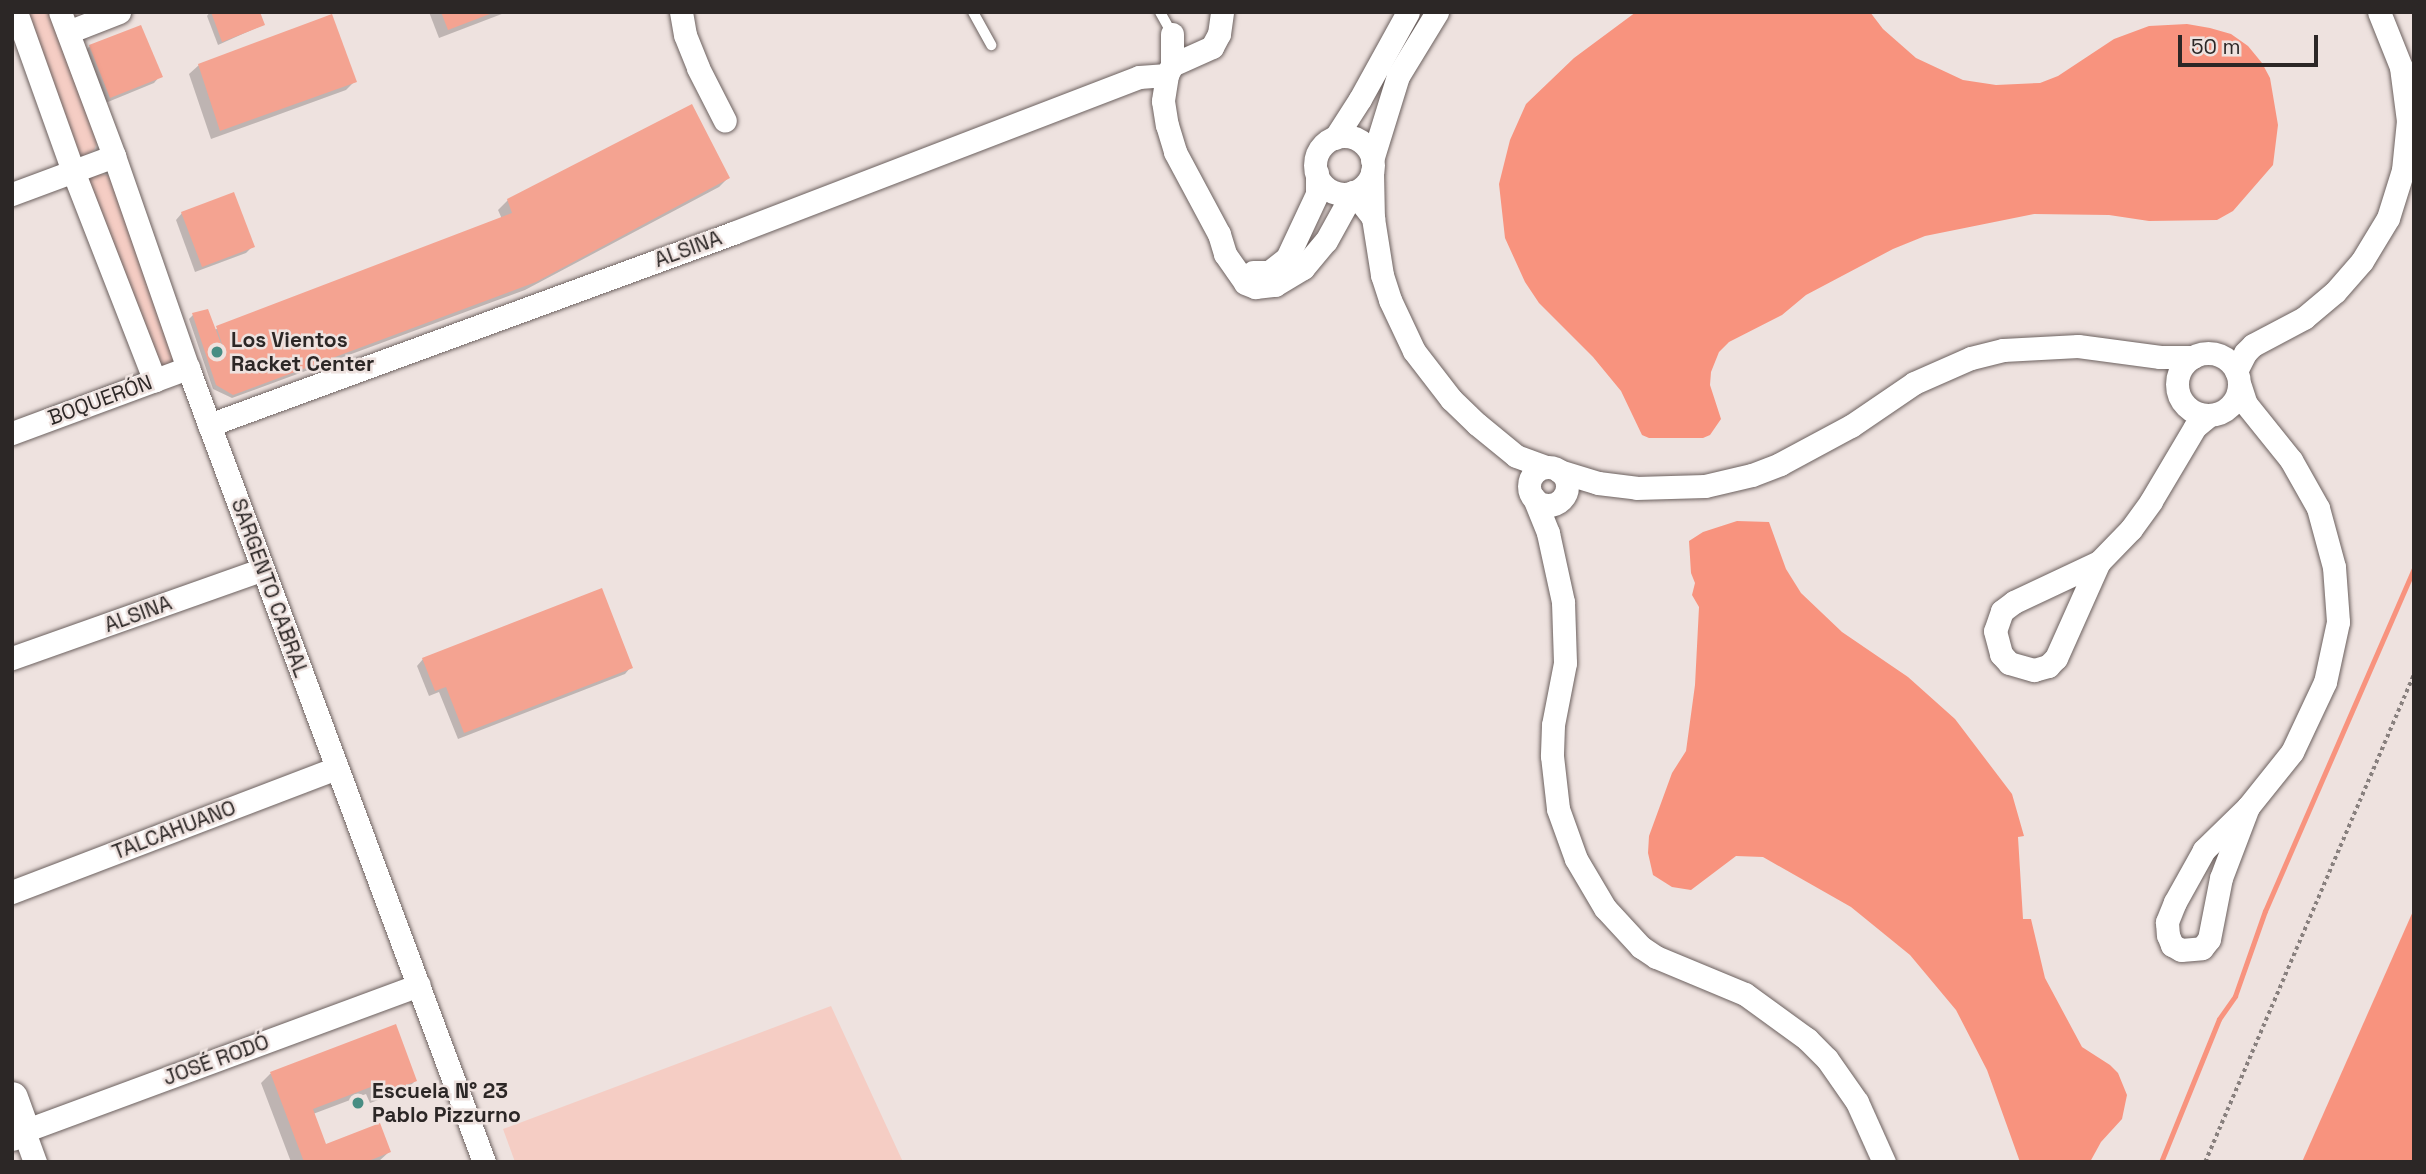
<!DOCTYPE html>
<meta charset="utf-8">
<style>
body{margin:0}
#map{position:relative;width:2426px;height:1174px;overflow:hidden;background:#eee2df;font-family:"Space Grotesk",sans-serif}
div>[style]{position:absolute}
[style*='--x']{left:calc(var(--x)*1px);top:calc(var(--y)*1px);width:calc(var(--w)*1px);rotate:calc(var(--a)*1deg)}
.green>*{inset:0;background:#f5cdc4}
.water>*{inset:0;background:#f8937e}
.shadow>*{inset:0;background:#0003}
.stream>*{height:5px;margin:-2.5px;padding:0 2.5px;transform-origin:2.5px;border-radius:2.5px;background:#f8937e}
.building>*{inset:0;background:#f4a391}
.path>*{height:3.5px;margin-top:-1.75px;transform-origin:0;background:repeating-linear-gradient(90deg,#88807e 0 3.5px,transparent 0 7px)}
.roads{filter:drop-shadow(0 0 2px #6c615f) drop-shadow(0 0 2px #6c615f)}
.lane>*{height:10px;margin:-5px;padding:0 5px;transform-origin:5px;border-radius:5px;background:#fff}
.street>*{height:23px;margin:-11.5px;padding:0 11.5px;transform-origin:11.5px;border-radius:11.5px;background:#fff}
.street>.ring{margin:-11.5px;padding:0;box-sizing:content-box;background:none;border:23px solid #fff;border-radius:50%}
.secondary>*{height:32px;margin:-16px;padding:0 16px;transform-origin:16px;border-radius:16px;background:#fff}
.dots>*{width:19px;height:19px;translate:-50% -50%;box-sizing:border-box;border:4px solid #eee2df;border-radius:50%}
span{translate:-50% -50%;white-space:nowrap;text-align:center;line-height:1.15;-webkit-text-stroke:5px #eee2df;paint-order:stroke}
.street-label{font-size:21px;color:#2c2726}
.poi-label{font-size:21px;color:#2c2726;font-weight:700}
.left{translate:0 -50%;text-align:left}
.frame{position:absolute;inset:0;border:14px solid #2c2726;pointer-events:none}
.scale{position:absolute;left:2178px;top:35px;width:140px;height:32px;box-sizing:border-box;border:4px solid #2c2726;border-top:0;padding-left:9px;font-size:21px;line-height:24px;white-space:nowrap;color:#2c2726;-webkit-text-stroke:5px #eee2df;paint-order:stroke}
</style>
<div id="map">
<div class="green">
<i style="clip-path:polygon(18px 12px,51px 12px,99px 138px,94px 150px,84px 156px,77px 159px)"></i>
<i style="clip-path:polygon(95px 173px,112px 176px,178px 359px,170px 365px,161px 367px,84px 177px)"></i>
<i style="clip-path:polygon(831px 1006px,903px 1162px,515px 1162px,503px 1129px)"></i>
</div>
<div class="water">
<i style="clip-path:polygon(1636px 12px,1870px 12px,1883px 29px,1916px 58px,1963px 80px,1996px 85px,2040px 83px,2058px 76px,2114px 39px,2149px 26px,2187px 24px,2210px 28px,2231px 34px,2248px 46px,2262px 63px,2270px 78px,2278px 125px,2273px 165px,2233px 211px,2217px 220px,2149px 221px,2109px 215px,2034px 214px,1925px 236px,1893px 249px,1806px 295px,1782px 315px,1729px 342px,1719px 352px,1711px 372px,1710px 385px,1721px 419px,1710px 435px,1703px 438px,1649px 438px,1642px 435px,1621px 391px,1593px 357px,1539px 303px,1525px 282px,1505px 238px,1499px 184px,1510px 140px,1526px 104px,1574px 58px)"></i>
<i style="clip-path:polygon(1737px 521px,1769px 522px,1786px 569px,1801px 593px,1842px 632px,1908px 677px,1955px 719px,2012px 794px,2024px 836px,2018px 837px,2023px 919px,2031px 919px,2045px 978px,2082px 1047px,2110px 1065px,2118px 1073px,2127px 1095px,2122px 1119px,2101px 1142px,2090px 1162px,2020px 1162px,1987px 1070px,1956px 1010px,1910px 955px,1851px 907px,1763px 857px,1736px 856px,1691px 890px,1672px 887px,1653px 875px,1648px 853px,1649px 836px,1672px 773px,1686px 751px,1695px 685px,1699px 607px,1692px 595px,1695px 583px,1691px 573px,1689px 541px,1703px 532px)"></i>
<i style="clip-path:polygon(2414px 909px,2414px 1162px,2302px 1162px)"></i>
</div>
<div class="shadow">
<i style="clip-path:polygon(210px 12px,258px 12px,263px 25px,218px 45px,207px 16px)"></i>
<i style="clip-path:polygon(429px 12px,507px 12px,439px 38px)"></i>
<i style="clip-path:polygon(90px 46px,160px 76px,154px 83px,103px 104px,83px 53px)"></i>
<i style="clip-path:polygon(199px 65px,355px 81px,346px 90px,211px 139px,189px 74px)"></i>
<i style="clip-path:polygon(728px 178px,719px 187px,525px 290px,232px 398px,213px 389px,189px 319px,193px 315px,214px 330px,502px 219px,498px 210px,508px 200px)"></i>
<i style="clip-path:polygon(182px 213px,253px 246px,246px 253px,195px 272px,176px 220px)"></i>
<i style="clip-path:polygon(423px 659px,631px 667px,625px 674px,458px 739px,439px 692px,429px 696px,417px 666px)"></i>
<i style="clip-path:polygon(395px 1026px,415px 1081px,406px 1090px,370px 1103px,366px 1094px,313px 1114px,325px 1146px,389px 1152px,378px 1162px,291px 1162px,261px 1083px,270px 1074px)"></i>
</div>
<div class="stream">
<i style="--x:2161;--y:1162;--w:154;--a:-67.9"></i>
<i style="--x:2219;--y:1019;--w:28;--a:-55"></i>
<i style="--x:2235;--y:996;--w:90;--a:-70.6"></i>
<i style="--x:2265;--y:911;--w:374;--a:-66.5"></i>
</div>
<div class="building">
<i style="clip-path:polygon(211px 12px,260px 12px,265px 25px,222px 42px)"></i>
<i style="clip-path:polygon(441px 12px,495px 12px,448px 30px)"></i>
<i style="clip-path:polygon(332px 14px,357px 82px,220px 131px,198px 64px)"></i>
<i style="clip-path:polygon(141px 25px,163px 77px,110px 98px,89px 45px)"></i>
<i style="clip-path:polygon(692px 104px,730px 178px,536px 282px,233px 395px,216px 385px,192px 313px,208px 309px,228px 362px,216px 326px,512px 213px,507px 199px)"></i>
<i style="clip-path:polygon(234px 192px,255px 247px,202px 267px,181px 212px)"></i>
<i style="clip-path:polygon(602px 588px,633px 668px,464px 733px,446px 687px,435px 691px,422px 658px)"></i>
<i style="clip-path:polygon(396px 1024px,417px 1081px,380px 1095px,376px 1085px,313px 1109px,326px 1144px,380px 1123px,391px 1152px,366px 1162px,304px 1162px,270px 1072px)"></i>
</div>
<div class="path">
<i style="--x:2205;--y:1162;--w:531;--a:-66.82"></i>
</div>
<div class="roads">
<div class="lane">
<i style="--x:973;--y:12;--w:38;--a:61"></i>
<i style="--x:1160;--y:12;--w:25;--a:61"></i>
</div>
<div class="street">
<i style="--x:16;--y:12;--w:169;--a:70.3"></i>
<i style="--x:73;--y:171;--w:225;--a:68.7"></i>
<i style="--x:60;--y:12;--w:154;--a:69.4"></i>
<i style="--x:114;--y:156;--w:225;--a:70.8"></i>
<i style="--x:188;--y:368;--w:847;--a:69.55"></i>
<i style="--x:681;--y:12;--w:23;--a:80"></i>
<i style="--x:685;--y:35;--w:35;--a:68"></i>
<i style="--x:698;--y:68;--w:59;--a:63"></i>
<i style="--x:68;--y:32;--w:55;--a:-21.4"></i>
<i style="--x:1172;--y:34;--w:31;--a:90"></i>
<i style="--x:1172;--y:65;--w:11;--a:117"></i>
<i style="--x:1167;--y:75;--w:26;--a:99"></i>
<i style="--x:1163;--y:101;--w:24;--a:81"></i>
<i style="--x:1167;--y:125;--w:28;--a:73"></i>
<i style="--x:1175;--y:152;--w:93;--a:61.8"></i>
<i style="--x:1219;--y:234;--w:21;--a:73"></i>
<i style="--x:1225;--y:254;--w:35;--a:55"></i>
<i style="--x:1245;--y:283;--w:11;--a:22"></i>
<i style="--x:1255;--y:287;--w:20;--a:-6"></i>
<i style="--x:1275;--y:285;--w:33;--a:-31"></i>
<i style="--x:1303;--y:268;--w:35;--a:-50"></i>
<i style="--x:1326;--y:241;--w:56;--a:-61.1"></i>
<i style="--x:1353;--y:192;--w:33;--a:52"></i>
<i style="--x:1172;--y:65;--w:44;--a:-24.2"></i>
<i style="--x:1212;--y:47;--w:15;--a:-62"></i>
<i style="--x:1219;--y:34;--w:22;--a:-82"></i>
<i class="ring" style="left:1315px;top:136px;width:35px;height:35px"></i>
<i style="--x:1335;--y:138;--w:46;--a:-57.3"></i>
<i style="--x:1360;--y:99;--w:99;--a:-61.1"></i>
<i style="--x:1372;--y:160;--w:88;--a:-72.8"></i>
<i style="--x:1398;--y:76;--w:75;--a:-58.6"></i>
<i style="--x:1372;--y:172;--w:46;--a:88.8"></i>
<i style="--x:1373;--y:218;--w:58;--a:81"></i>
<i style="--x:1382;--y:275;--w:26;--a:72"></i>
<i style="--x:1390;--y:300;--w:56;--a:64.8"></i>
<i style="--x:1414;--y:351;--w:61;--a:52.4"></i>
<i style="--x:1451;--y:399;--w:36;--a:44"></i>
<i style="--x:1477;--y:424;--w:50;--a:39.4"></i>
<i style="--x:1516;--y:456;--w:32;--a:20"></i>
<i style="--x:12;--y:194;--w:109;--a:-20.4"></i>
<i style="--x:1253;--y:272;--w:16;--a:0"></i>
<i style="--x:1269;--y:272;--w:23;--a:-38"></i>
<i style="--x:1287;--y:258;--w:71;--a:-64.9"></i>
<i style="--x:1317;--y:194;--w:21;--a:-90"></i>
<i class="ring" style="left:2177px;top:353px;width:39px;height:39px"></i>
<i style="--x:2236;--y:371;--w:20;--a:-63"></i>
<i style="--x:2245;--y:353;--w:11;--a:-45"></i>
<i style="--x:2253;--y:345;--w:58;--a:-27.9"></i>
<i style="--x:2304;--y:318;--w:40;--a:-40"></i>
<i style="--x:2335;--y:292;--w:41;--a:-48.9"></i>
<i style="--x:2362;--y:261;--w:50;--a:-58.8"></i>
<i style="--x:2388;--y:218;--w:50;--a:-72.6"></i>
<i style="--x:2403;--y:170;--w:49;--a:-84.2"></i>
<i style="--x:2408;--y:121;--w:54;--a:-97.4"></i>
<i style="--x:2401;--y:67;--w:59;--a:-111.8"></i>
<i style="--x:2240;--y:386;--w:19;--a:72"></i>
<i style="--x:2246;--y:404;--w:72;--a:51.2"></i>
<i style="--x:2291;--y:460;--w:55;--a:60.6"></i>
<i style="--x:2318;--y:508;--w:61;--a:74.8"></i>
<i style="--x:2334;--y:567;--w:55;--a:85.8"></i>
<i style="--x:2338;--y:622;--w:61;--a:102.2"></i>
<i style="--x:2325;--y:682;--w:77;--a:115.2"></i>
<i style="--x:2292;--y:752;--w:70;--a:128.7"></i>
<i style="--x:2248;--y:807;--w:62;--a:135.7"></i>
<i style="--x:2204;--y:850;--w:60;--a:119.1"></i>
<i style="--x:2175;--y:902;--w:22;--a:112"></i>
<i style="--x:2167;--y:922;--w:13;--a:86"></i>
<i style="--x:2168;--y:935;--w:11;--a:68"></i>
<i style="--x:2172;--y:945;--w:10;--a:29"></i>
<i style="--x:2181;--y:950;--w:21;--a:-5"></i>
<i style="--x:2202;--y:948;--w:11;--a:-52"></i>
<i style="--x:2209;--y:939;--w:62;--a:-78.9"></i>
<i style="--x:2221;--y:878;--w:76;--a:-69.2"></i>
<i style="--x:209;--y:425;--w:558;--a:-20.12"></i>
<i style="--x:733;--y:233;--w:435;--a:-21"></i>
<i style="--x:1139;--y:77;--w:28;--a:-4"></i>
<i style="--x:12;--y:433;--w:188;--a:-20.3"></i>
<i class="ring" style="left:1529px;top:467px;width:15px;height:15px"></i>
<i style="--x:1559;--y:471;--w:41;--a:17.1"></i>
<i style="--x:1598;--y:483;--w:38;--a:7"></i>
<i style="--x:1636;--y:488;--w:69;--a:-1.7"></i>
<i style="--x:1705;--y:486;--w:48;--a:-13.2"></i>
<i style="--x:1752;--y:475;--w:30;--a:-21"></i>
<i style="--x:1780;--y:464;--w:81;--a:-28.2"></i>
<i style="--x:1851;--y:426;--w:76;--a:-34.3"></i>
<i style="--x:1914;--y:383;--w:62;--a:-23.7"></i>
<i style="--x:1971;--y:358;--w:33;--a:-14"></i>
<i style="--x:2003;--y:350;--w:75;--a:-3.1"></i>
<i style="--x:2078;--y:346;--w:83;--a:7.6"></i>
<i style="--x:2160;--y:357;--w:33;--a:0"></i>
<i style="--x:1534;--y:498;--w:38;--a:68"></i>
<i style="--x:1548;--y:533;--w:71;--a:77.7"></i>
<i style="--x:1563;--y:602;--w:61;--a:88.1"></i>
<i style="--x:1565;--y:663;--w:63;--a:101"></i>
<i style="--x:1553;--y:725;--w:31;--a:92"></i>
<i style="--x:1552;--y:756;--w:53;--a:83.5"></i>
<i style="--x:1558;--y:809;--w:53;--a:70.2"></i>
<i style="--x:1576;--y:859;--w:57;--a:59.4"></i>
<i style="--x:1605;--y:908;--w:53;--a:47.3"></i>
<i style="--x:1641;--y:947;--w:18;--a:34"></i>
<i style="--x:1656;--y:957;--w:96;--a:22.6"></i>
<i style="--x:1745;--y:994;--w:77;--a:36"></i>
<i style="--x:1807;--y:1039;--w:28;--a:45"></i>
<i style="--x:1827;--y:1059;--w:52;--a:55.1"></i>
<i style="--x:1857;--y:1102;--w:66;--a:65.8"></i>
<i style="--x:2099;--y:562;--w:94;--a:154.8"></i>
<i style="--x:2014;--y:602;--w:15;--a:143"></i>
<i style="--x:2002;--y:611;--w:21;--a:109"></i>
<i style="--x:1995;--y:631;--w:24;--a:75"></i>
<i style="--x:2001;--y:654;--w:12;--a:48"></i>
<i style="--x:2009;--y:663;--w:26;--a:16"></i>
<i style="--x:2034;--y:670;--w:15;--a:-16"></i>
<i style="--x:2048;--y:666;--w:11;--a:-45"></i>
<i style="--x:2056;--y:658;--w:105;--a:-65.9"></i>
<i style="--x:2099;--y:562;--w:46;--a:-45.9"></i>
<i style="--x:2131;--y:529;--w:34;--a:-54"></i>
<i style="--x:2151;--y:501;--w:86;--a:-59.3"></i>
<i style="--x:2195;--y:427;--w:17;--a:-40"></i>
<i style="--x:12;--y:658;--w:266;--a:-19.5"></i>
<i style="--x:12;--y:892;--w:347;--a:-20.9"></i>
<i style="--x:35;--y:1162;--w:33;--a:-110"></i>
<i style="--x:24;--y:1131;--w:421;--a:-20.3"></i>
</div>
<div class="secondary">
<i style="--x:12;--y:1098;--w:35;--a:70"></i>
<i style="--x:24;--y:1131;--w:13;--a:162"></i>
</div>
</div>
<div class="dots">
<i style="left:217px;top:352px;background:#488d83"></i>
<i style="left:358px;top:1103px;background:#488d83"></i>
</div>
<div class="street-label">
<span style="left:688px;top:249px;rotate:-20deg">ALSINA</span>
<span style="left:100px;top:400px;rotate:-20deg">BOQUERÓN</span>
<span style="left:270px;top:588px;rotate:70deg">SARGENTO CABRAL</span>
<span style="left:138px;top:614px;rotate:-20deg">ALSINA</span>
<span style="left:174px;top:830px;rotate:-21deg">TALCAHUANO</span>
<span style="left:216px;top:1060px;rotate:-20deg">JOSÉ RODÓ</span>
</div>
<div class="poi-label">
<span class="left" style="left:231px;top:352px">Los Vientos<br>Racket Center</span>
<span class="left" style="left:372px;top:1103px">Escuela N° 23<br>Pablo Pizzurno</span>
</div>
<div class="frame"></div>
<div class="scale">50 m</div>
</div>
